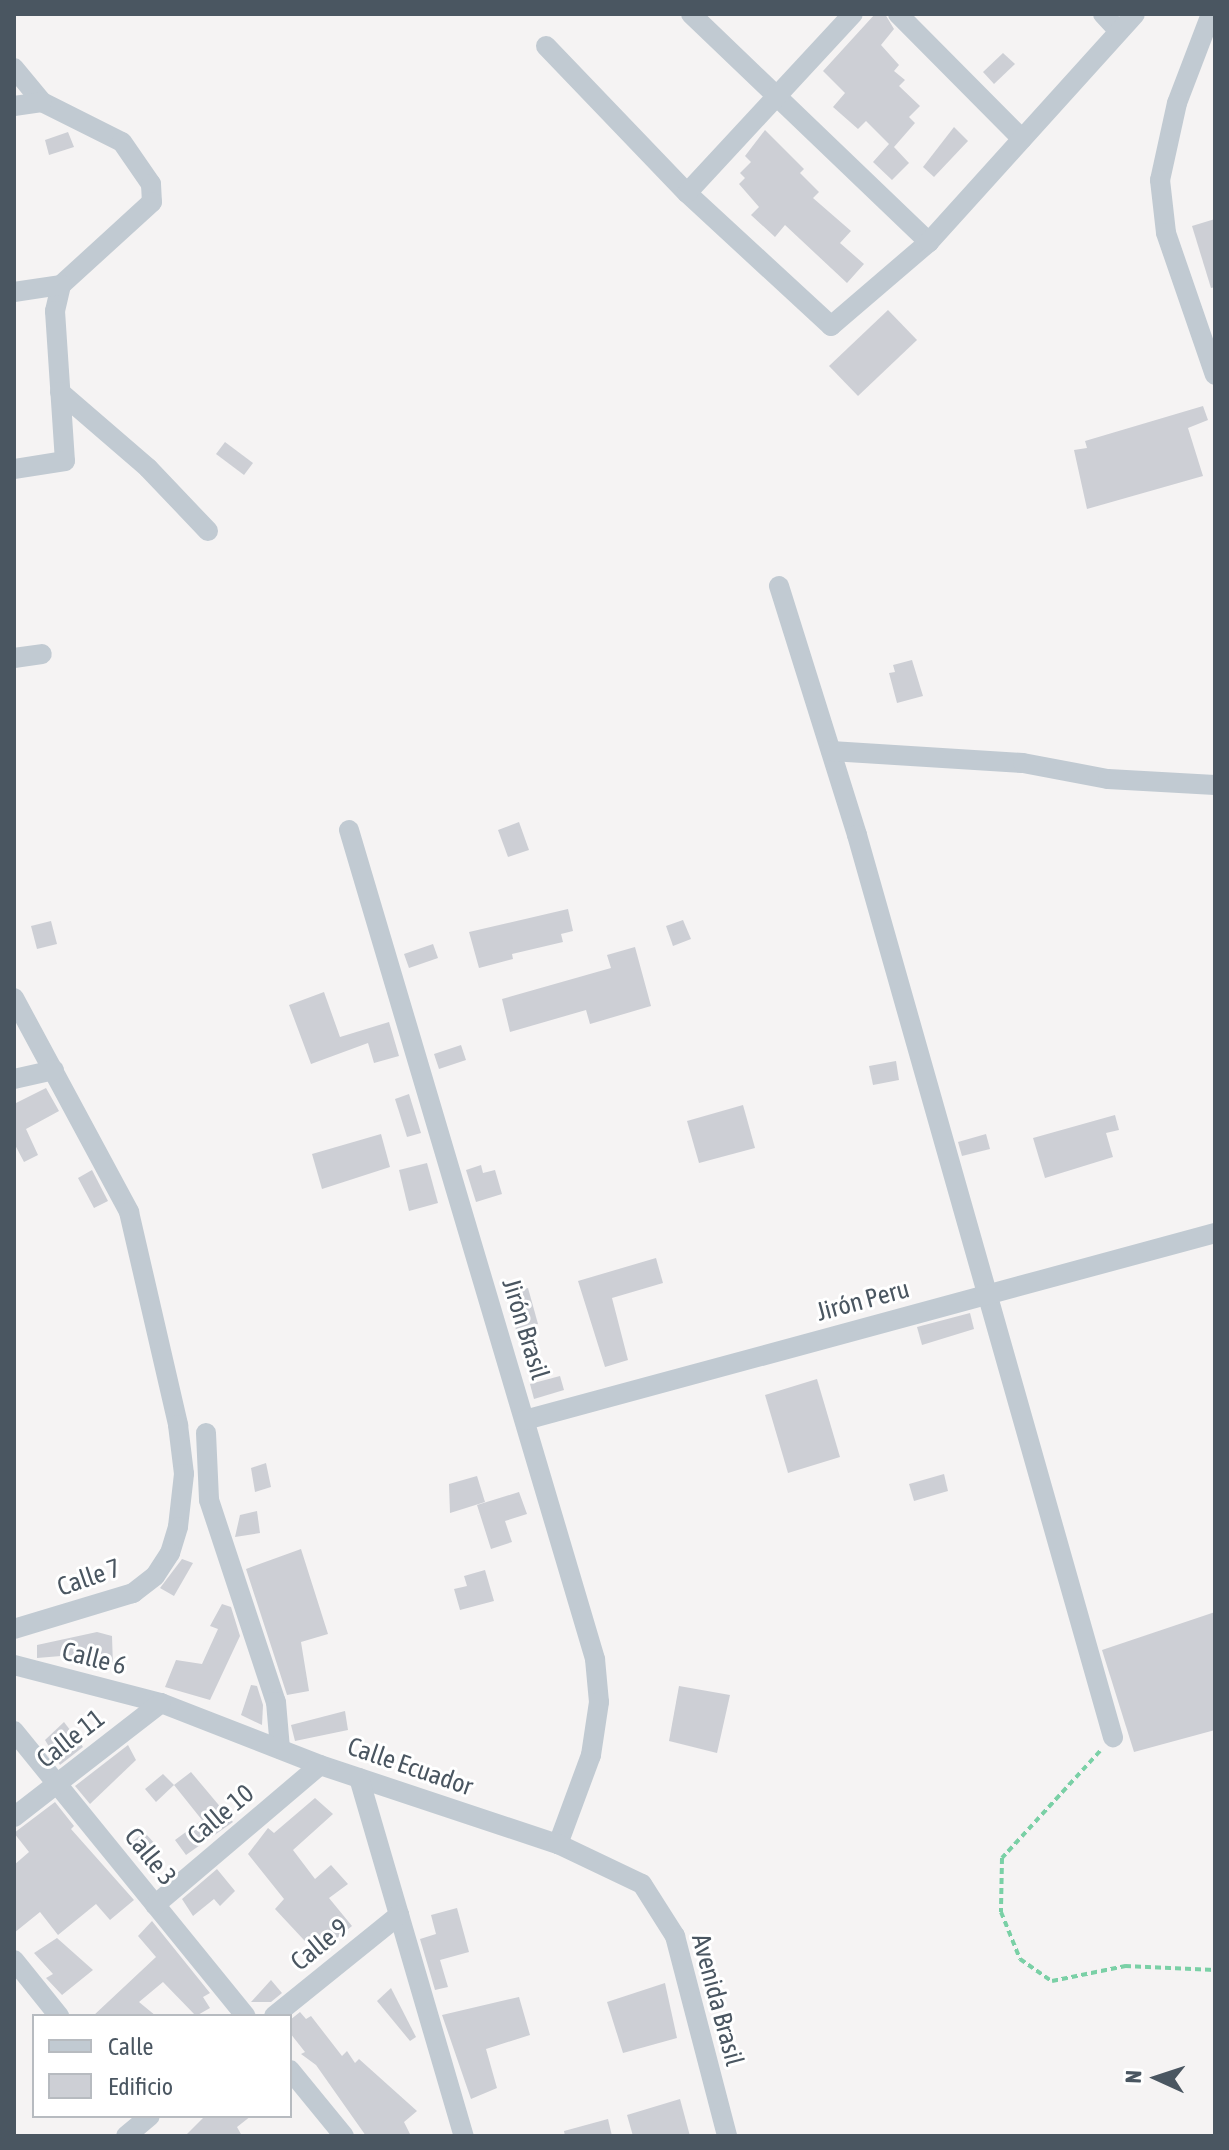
<!DOCTYPE html>
<meta charset="utf-8">
<style>
body{margin:0}
#map{position:relative;width:1229px;height:2150px;overflow:hidden;background:#f5f3f3;font-family:"Asap Condensed",sans-serif}
div>[style]{position:absolute}
[style*='--x']{left:calc(var(--x)*1px);top:calc(var(--y)*1px);width:calc(var(--w)*1px);rotate:calc(var(--a)*1deg)}
.building>*{inset:0;background:#cdcfd5}
.path>*{height:4px;margin-top:-2px;transform-origin:0;background:repeating-linear-gradient(90deg,#7ad0a6 0 6px,transparent 0 10px)}
.street>*{height:20px;margin:-10px;padding:0 10px;transform-origin:10px;border-radius:10px;background:#c1cad2}
span{translate:-50% -50%;white-space:nowrap;text-align:center;line-height:1.15;-webkit-text-stroke:6px #fff;paint-order:stroke}
.street-label{font-size:26px;color:#4a5661}
.frame{position:absolute;inset:0;border:16px solid #4a5661;pointer-events:none}
.legend{position:absolute;left:32px;top:2014px;width:260px;height:104px;box-sizing:border-box;background:#fff;border:2px solid #b7bbc0;margin:0;padding:10px 14px;list-style:none;font-size:24px;color:#4a5661}
.legend li{display:flex;align-items:center;gap:16px;height:40px}
.legend b{width:40px;border:2px solid #b7bbc0}
.north{position:absolute;left:1117px;top:2038px;width:80px;height:80px;-webkit-text-stroke:6px #fff;paint-order:stroke;rotate:273deg;font-size:22px;font-weight:700;line-height:32px;text-align:center;color:#4a5661}
.north::after{content:'';display:block;margin:auto;width:28px;height:36px;background:#4a5661;clip-path:polygon(50% 0,100% 100%,50% 72%,0 100%)}
</style>
<div id="map">
<div class="building">
<i style="clip-path:polygon(875px 14px,885px 14px,894px 29px,881px 45px,899px 65px,894px 71px,905px 80px,899px 86px,920px 106px,909px 117px,915px 123px,894px 147px,909px 163px,892px 180px,873px 162px,889px 144px,866px 121px,858px 129px,833px 107px,845px 93px,823px 71px)"></i>
<i style="clip-path:polygon(1003px 53px,1015px 64px,994px 84px,983px 72px)"></i>
<i style="clip-path:polygon(954px 127px,968px 141px,934px 177px,923px 167px)"></i>
<i style="clip-path:polygon(765px 130px,804px 169px,800px 173px,819px 192px,813px 198px,851px 231px,840px 243px,864px 264px,847px 283px,785px 225px,775px 237px,751px 215px,759px 207px,739px 184px,745px 178px,740px 173px,751px 162px,745px 156px)"></i>
<i style="clip-path:polygon(68px 132px,74px 147px,49px 155px,45px 140px)"></i>
<i style="clip-path:polygon(1215px 219px,1215px 287px,1211px 288px,1192px 226px)"></i>
<i style="clip-path:polygon(888px 310px,917px 340px,858px 396px,829px 366px)"></i>
<i style="clip-path:polygon(1203px 406px,1208px 420px,1188px 428px,1203px 476px,1087px 509px,1074px 450px,1087px 448px,1085px 441px)"></i>
<i style="clip-path:polygon(225px 442px,253px 463px,244px 475px,216px 454px)"></i>
<i style="clip-path:polygon(912px 660px,923px 696px,897px 703px,889px 673px,895px 672px,893px 665px)"></i>
<i style="clip-path:polygon(519px 822px,529px 850px,508px 857px,498px 830px)"></i>
<i style="clip-path:polygon(568px 909px,573px 931px,561px 934px,563px 942px,512px 954px,513px 959px,479px 968px,469px 932px)"></i>
<i style="clip-path:polygon(683px 920px,691px 939px,673px 946px,666px 926px)"></i>
<i style="clip-path:polygon(51px 921px,57px 944px,37px 949px,31px 926px)"></i>
<i style="clip-path:polygon(433px 944px,438px 958px,409px 968px,404px 954px)"></i>
<i style="clip-path:polygon(635px 947px,651px 1006px,590px 1024px,586px 1010px,510px 1032px,502px 999px,611px 968px,607px 955px)"></i>
<i style="clip-path:polygon(324px 992px,340px 1037px,389px 1022px,399px 1056px,374px 1063px,368px 1043px,311px 1064px,289px 1005px)"></i>
<i style="clip-path:polygon(461px 1045px,466px 1060px,439px 1069px,434px 1054px)"></i>
<i style="clip-path:polygon(896px 1061px,899px 1080px,873px 1085px,869px 1066px)"></i>
<i style="clip-path:polygon(46px 1088px,59px 1111px,26px 1129px,38px 1155px,24px 1162px,14px 1143px,14px 1104px)"></i>
<i style="clip-path:polygon(409px 1094px,421px 1133px,407px 1137px,395px 1099px)"></i>
<i style="clip-path:polygon(743px 1105px,755px 1148px,699px 1163px,687px 1121px)"></i>
<i style="clip-path:polygon(1115px 1115px,1119px 1130px,1106px 1133px,1113px 1157px,1045px 1178px,1033px 1138px)"></i>
<i style="clip-path:polygon(381px 1134px,390px 1167px,322px 1189px,312px 1154px)"></i>
<i style="clip-path:polygon(986px 1134px,990px 1149px,962px 1156px,958px 1142px)"></i>
<i style="clip-path:polygon(427px 1163px,438px 1203px,409px 1211px,399px 1170px)"></i>
<i style="clip-path:polygon(481px 1165px,483px 1173px,495px 1170px,502px 1194px,476px 1202px,466px 1170px)"></i>
<i style="clip-path:polygon(92px 1170px,108px 1201px,94px 1208px,78px 1178px)"></i>
<i style="clip-path:polygon(656px 1258px,663px 1283px,612px 1298px,628px 1360px,605px 1367px,578px 1281px)"></i>
<i style="clip-path:polygon(528px 1288px,538px 1324px,516px 1330px,507px 1294px)"></i>
<i style="clip-path:polygon(970px 1313px,974px 1329px,922px 1345px,917px 1327px)"></i>
<i style="clip-path:polygon(560px 1376px,564px 1390px,534px 1399px,530px 1384px)"></i>
<i style="clip-path:polygon(817px 1379px,840px 1457px,788px 1473px,765px 1395px)"></i>
<i style="clip-path:polygon(266px 1463px,271px 1487px,255px 1492px,251px 1468px)"></i>
<i style="clip-path:polygon(944px 1474px,948px 1491px,914px 1501px,909px 1484px)"></i>
<i style="clip-path:polygon(477px 1476px,485px 1502px,450px 1513px,449px 1484px)"></i>
<i style="clip-path:polygon(519px 1492px,527px 1514px,505px 1521px,512px 1542px,491px 1549px,477px 1505px)"></i>
<i style="clip-path:polygon(257px 1511px,260px 1533px,235px 1537px,240px 1515px)"></i>
<i style="clip-path:polygon(301px 1549px,328px 1634px,301px 1642px,309px 1691px,287px 1695px,246px 1569px)"></i>
<i style="clip-path:polygon(182px 1559px,193px 1563px,174px 1596px,160px 1588px)"></i>
<i style="clip-path:polygon(485px 1570px,494px 1601px,460px 1610px,454px 1589px,467px 1586px,464px 1576px)"></i>
<i style="clip-path:polygon(222px 1604px,231px 1607px,240px 1636px,210px 1700px,165px 1687px,176px 1660px,202px 1664px,218px 1629px,210px 1626px)"></i>
<i style="clip-path:polygon(1215px 1612px,1215px 1730px,1134px 1752px,1102px 1650px)"></i>
<i style="clip-path:polygon(97px 1632px,112px 1636px,113px 1666px,73px 1665px,73px 1655px,37px 1658px,37px 1645px)"></i>
<i style="clip-path:polygon(251px 1685px,257px 1686px,263px 1705px,262px 1725px,241px 1715px)"></i>
<i style="clip-path:polygon(679px 1686px,730px 1695px,717px 1753px,669px 1741px)"></i>
<i style="clip-path:polygon(345px 1711px,348px 1730px,295px 1741px,291px 1725px)"></i>
<i style="clip-path:polygon(64px 1722px,83px 1747px,60px 1765px,45px 1740px)"></i>
<i style="clip-path:polygon(128px 1745px,136px 1760px,90px 1804px,75px 1786px)"></i>
<i style="clip-path:polygon(191px 1772px,233px 1822px,186px 1855px,175px 1840px,202px 1820px,174px 1785px)"></i>
<i style="clip-path:polygon(163px 1774px,174px 1785px,156px 1802px,145px 1789px)"></i>
<i style="clip-path:polygon(315px 1798px,333px 1814px,293px 1850px,315px 1879px,331px 1865px,348px 1884px,329px 1898px,352px 1926px,317px 1954px,275px 1909px,284px 1899px,248px 1854px,268px 1828px,274px 1833px)"></i>
<i style="clip-path:polygon(55px 1802px,74px 1826px,71px 1829px,134px 1900px,110px 1920px,96px 1904px,58px 1935px,40px 1912px,14px 1933px,14px 1865px,29px 1852px,14px 1833px)"></i>
<i style="clip-path:polygon(144px 1832px,158px 1847px,144px 1859px,131px 1843px)"></i>
<i style="clip-path:polygon(217px 1869px,235px 1891px,220px 1906px,214px 1899px,193px 1916px,182px 1899px)"></i>
<i style="clip-path:polygon(457px 1908px,469px 1952px,440px 1960px,448px 1987px,435px 1990px,420px 1939px,436px 1934px,431px 1915px)"></i>
<i style="clip-path:polygon(152px 1921px,210px 1993px,203px 1997px,210px 2008px,196px 2016px,163px 1982px,139px 2002px,156px 2016px,93px 2016px,156px 1957px,138px 1936px)"></i>
<i style="clip-path:polygon(57px 1938px,93px 1970px,62px 1995px,46px 1978px,53px 1974px,34px 1953px)"></i>
<i style="clip-path:polygon(271px 1980px,282px 1993px,271px 2002px,251px 2002px)"></i>
<i style="clip-path:polygon(665px 1983px,677px 2038px,623px 2053px,607px 2002px)"></i>
<i style="clip-path:polygon(391px 1988px,416px 2037px,410px 2041px,377px 2001px)"></i>
<i style="clip-path:polygon(519px 1997px,530px 2035px,486px 2049px,497px 2088px,471px 2099px,442px 2015px)"></i>
<i style="clip-path:polygon(300px 2012px,306px 2019px,311px 2016px,342px 2056px,347px 2051px,355px 2063px,359px 2059px,417px 2111px,404px 2122px,411px 2136px,366px 2136px,316px 2065px,301px 2054px,305px 2052px,290px 2033px,290px 2020px)"></i>
<i style="clip-path:polygon(680px 2099px,690px 2136px,633px 2136px,627px 2115px)"></i>
<i style="clip-path:polygon(205px 2116px,251px 2116px,237px 2127px,242px 2136px,185px 2136px)"></i>
<i style="clip-path:polygon(608px 2119px,612px 2136px,565px 2136px,564px 2131px)"></i>
</div>
<div class="path">
<i style="--x:1100;--y:1751;--w:145;--a:132.5"></i>
<i style="--x:1002;--y:1858;--w:54;--a:91.1"></i>
<i style="--x:1001;--y:1912;--w:51;--a:68"></i>
<i style="--x:1020;--y:1959;--w:39;--a:35"></i>
<i style="--x:1052;--y:1981;--w:75;--a:-11.6"></i>
<i style="--x:1125;--y:1966;--w:90;--a:2.5"></i>
</div>
<div class="street">
<i style="--x:691;--y:14;--w:330;--a:43.8"></i>
<i style="--x:898;--y:14;--w:176;--a:45.2"></i>
<i style="--x:1103;--y:14;--w:23;--a:47"></i>
<i style="--x:1211;--y:14;--w:95;--a:110.9"></i>
<i style="--x:1177;--y:103;--w:79;--a:102.4"></i>
<i style="--x:1160;--y:180;--w:53;--a:83.5"></i>
<i style="--x:1166;--y:233;--w:150;--a:71"></i>
<i style="--x:546;--y:46;--w:204;--a:46.2"></i>
<i style="--x:687;--y:193;--w:196;--a:42.7"></i>
<i style="--x:831;--y:326;--w:129;--a:-40.6"></i>
<i style="--x:929;--y:242;--w:307;--a:-47.9"></i>
<i style="--x:14;--y:68;--w:44;--a:50.5"></i>
<i style="--x:42;--y:102;--w:89;--a:26.6"></i>
<i style="--x:122;--y:142;--w:51;--a:55.4"></i>
<i style="--x:151;--y:184;--w:18;--a:87"></i>
<i style="--x:152;--y:202;--w:123;--a:137.6"></i>
<i style="--x:61;--y:285;--w:27;--a:103"></i>
<i style="--x:55;--y:311;--w:150;--a:86.2"></i>
<i style="--x:65;--y:461;--w:52;--a:171.1"></i>
<i style="--x:14;--y:106;--w:28;--a:-8"></i>
<i style="--x:687;--y:193;--w:244;--a:-47.2"></i>
<i style="--x:14;--y:292;--w:48;--a:-8.5"></i>
<i style="--x:60;--y:392;--w:116;--a:40.8"></i>
<i style="--x:148;--y:468;--w:87;--a:46.4"></i>
<i style="--x:779;--y:586;--w:261;--a:72.6"></i>
<i style="--x:857;--y:835;--w:938;--a:74.16"></i>
<i style="--x:14;--y:658;--w:28;--a:-8"></i>
<i style="--x:831;--y:751;--w:192;--a:3.6"></i>
<i style="--x:1023;--y:763;--w:86;--a:10.7"></i>
<i style="--x:1108;--y:779;--w:107;--a:3.2"></i>
<i style="--x:349;--y:830;--w:865;--a:73.47"></i>
<i style="--x:595;--y:1659;--w:43;--a:84.7"></i>
<i style="--x:599;--y:1702;--w:54;--a:98.6"></i>
<i style="--x:591;--y:1755;--w:95;--a:110.3"></i>
<i style="--x:14;--y:998;--w:243;--a:61.7"></i>
<i style="--x:129;--y:1212;--w:219;--a:77"></i>
<i style="--x:178;--y:1425;--w:49;--a:83"></i>
<i style="--x:184;--y:1474;--w:53;--a:96.5"></i>
<i style="--x:178;--y:1527;--w:27;--a:107"></i>
<i style="--x:170;--y:1553;--w:27;--a:123"></i>
<i style="--x:155;--y:1576;--w:28;--a:142"></i>
<i style="--x:133;--y:1593;--w:124;--a:163.2"></i>
<i style="--x:14;--y:1079;--w:41;--a:-12.7"></i>
<i style="--x:525;--y:1420;--w:715;--a:-15.16"></i>
<i style="--x:206;--y:1433;--w:67;--a:87.4"></i>
<i style="--x:209;--y:1500;--w:213;--a:71.7"></i>
<i style="--x:276;--y:1702;--w:47;--a:85.1"></i>
<i style="--x:14;--y:1665;--w:152;--a:14.5"></i>
<i style="--x:161;--y:1703;--w:171;--a:21.3"></i>
<i style="--x:320;--y:1765;--w:251;--a:18.4"></i>
<i style="--x:558;--y:1844;--w:93;--a:25.5"></i>
<i style="--x:642;--y:1884;--w:62;--a:57.6"></i>
<i style="--x:675;--y:1936;--w:207;--a:75.4"></i>
<i style="--x:14;--y:1731;--w:367;--a:50.9"></i>
<i style="--x:359;--y:1778;--w:373;--a:73.7"></i>
<i style="--x:14;--y:1817;--w:186;--a:-37.8"></i>
<i style="--x:155;--y:1905;--w:216;--a:-40.3"></i>
<i style="--x:14;--y:1960;--w:72;--a:51.2"></i>
<i style="--x:274;--y:2016;--w:161;--a:-38.9"></i>
<i style="--x:290;--y:2070;--w:85;--a:50.7"></i>
<i style="--x:126;--y:2136;--w:31;--a:-40"></i>
</div>
<div class="street-label">
<span style="left:863px;top:1301px;rotate:-15deg">Jirón Peru</span>
<span style="left:525px;top:1329px;rotate:73deg">Jirón Brasil</span>
<span style="left:89px;top:1578px;rotate:-19deg">Calle 7</span>
<span style="left:94px;top:1659px;rotate:14deg">Calle 6</span>
<span style="left:71px;top:1739px;rotate:-38deg">Calle 11</span>
<span style="left:410px;top:1767px;rotate:19deg">Calle Ecuador</span>
<span style="left:221px;top:1815px;rotate:-40deg">Calle 10</span>
<span style="left:150px;top:1857px;rotate:51deg">Calle 3</span>
<span style="left:320px;top:1945px;rotate:-39deg">Calle 9</span>
<span style="left:717px;top:2000px;rotate:75deg">Avenida Brasil</span>
</div>
<div class="frame"></div>
<ul class="legend">
<li><b style="height:10px;background:#c1cad2"></b>Calle</li>
<li><b style="height:22px;background:#cdcfd5"></b>Edificio</li>
</ul>
<div class="north">N</div>
</div>
